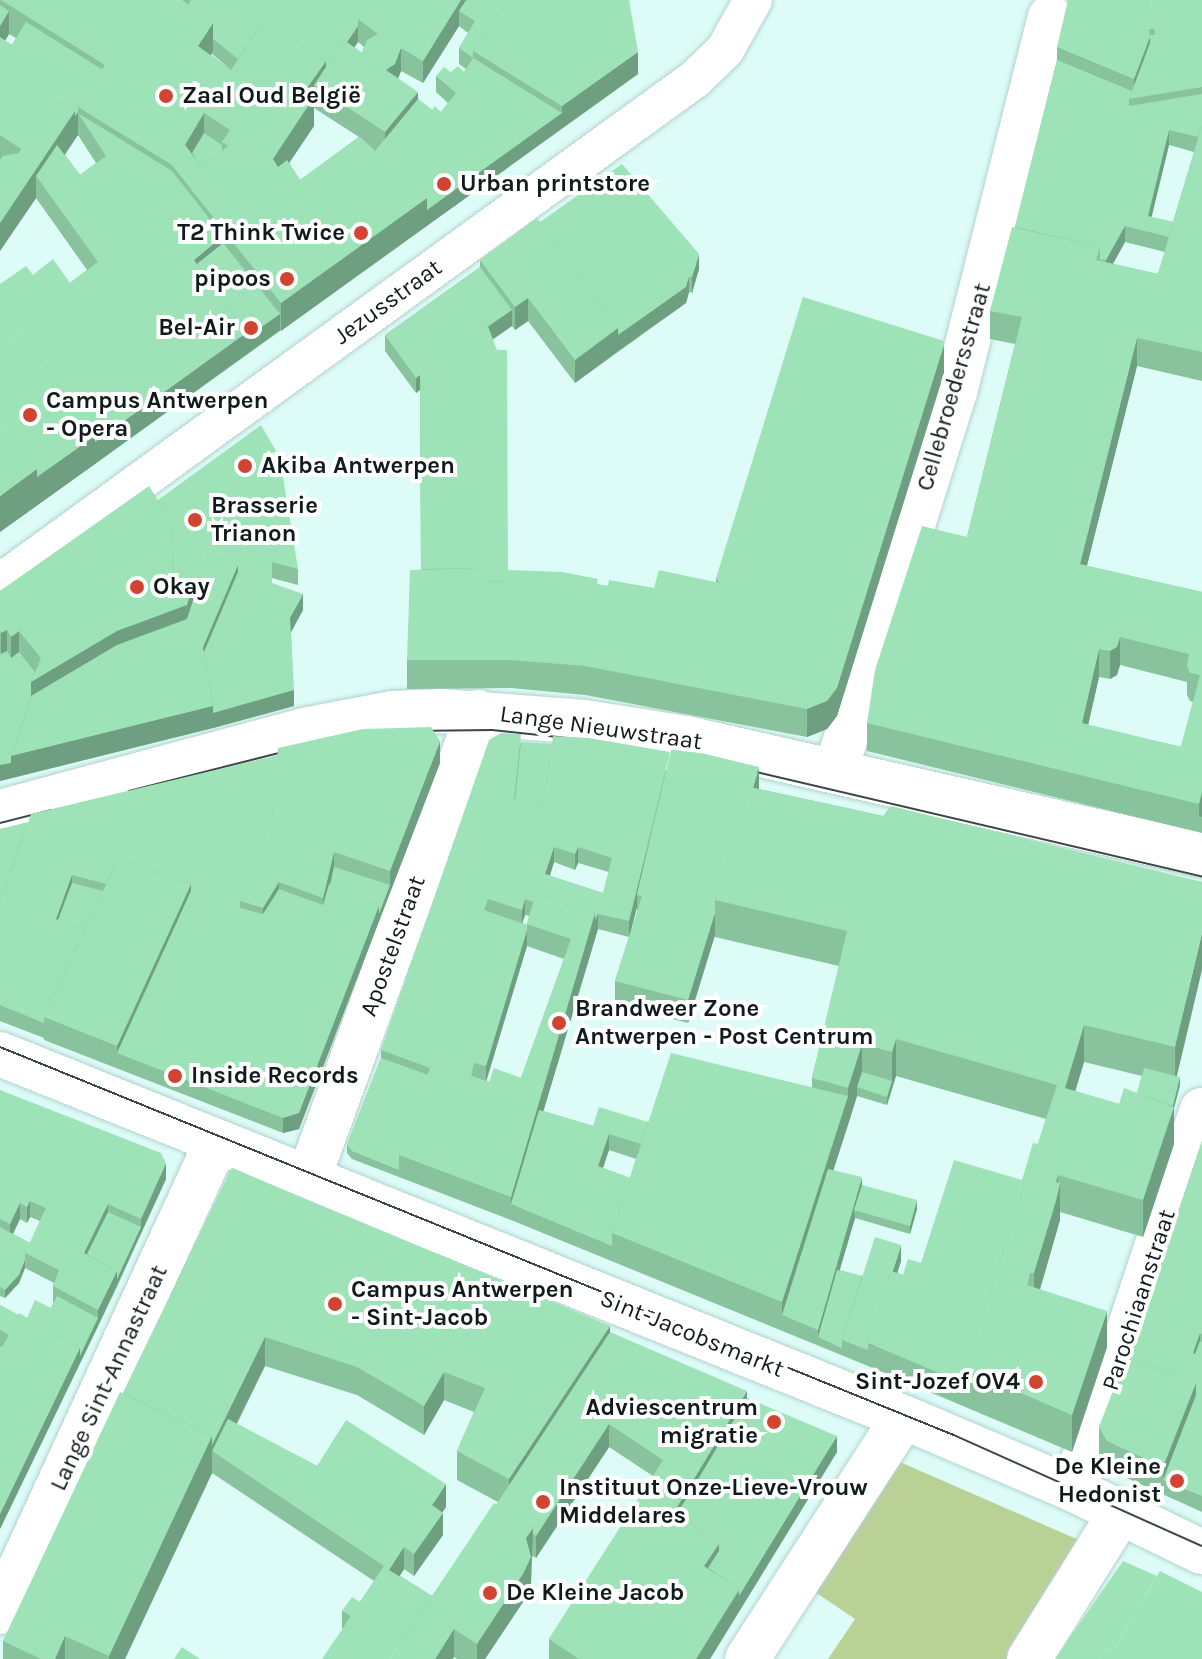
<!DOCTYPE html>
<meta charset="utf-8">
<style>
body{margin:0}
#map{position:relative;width:1202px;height:1659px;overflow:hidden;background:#ddfcf8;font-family:Karla,sans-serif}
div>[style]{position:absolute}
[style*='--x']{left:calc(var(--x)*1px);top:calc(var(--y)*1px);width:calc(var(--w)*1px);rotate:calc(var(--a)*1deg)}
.green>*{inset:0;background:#bad195}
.roads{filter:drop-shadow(0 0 2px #b3d1cd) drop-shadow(0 0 2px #b3d1cd)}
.pedestrian>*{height:38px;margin:-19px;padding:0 19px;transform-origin:19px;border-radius:19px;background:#fff}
.minor>*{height:44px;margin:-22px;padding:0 22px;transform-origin:22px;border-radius:22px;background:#fff}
.tram>*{height:2px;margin:-1px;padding:0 1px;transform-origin:1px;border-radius:1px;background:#394847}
.wall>*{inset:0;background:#88c39e}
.shaded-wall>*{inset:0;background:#6f9f81}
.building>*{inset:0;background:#9ee3b8}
.dots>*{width:22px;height:22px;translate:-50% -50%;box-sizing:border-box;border:4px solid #fff;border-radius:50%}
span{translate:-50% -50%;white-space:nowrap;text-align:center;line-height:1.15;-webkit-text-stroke:8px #fff;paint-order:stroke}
.poi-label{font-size:24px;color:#101b1a;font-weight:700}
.left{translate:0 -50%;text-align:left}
.right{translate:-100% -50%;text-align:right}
.street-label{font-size:24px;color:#101b1a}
</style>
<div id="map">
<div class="green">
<i style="clip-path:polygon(893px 1459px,1088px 1544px,1012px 1659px,828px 1659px,855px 1619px,809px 1588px)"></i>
</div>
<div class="roads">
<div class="pedestrian">
<i style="--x:0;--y:583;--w:859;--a:-35.95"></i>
<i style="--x:695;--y:79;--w:42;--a:-44"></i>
<i style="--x:725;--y:50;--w:57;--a:-60.8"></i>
</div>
<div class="minor">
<i style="--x:836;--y:769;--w:395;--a:-72.5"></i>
<i style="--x:955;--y:392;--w:387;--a:-75.8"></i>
<i style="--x:0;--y:812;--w:314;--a:-15.1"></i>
<i style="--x:303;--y:730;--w:92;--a:-10.7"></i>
<i style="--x:393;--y:713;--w:48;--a:-2.4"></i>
<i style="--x:441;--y:711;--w:144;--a:4.4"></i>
<i style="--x:585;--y:722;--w:102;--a:9"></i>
<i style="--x:686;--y:738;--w:529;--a:12.78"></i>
<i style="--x:0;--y:1054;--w:986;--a:21.91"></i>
<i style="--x:915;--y:1422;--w:171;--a:23.1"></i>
<i style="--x:1072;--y:1489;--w:144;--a:25.9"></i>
<i style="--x:308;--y:1180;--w:498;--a:-70"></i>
<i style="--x:1072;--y:1489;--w:88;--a:-69.3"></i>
<i style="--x:1103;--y:1407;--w:313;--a:-71.6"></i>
<i style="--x:0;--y:1612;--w:516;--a:-65.27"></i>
<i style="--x:747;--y:1659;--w:287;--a:-57.1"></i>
<i style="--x:1029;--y:1659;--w:173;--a:-58"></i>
</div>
</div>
<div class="tram">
<i style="--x:410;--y:731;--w:82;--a:-0.7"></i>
<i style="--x:492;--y:730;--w:85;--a:6"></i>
<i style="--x:739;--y:768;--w:476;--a:13.2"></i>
<i style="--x:129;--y:791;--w:175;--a:-14.2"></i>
<i style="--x:0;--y:823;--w:53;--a:-14.3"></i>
<i style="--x:0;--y:1047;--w:1032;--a:22.14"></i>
<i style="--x:956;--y:1436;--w:269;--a:24.1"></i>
</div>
<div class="wall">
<i style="clip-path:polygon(evenodd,0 0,629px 0,638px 74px,0 532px,33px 275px,70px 283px,87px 270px,36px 198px,0 251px,0 0,459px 26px,468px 33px,459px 48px,459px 64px,466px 69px,464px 72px,451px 72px,436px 76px,436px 92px,448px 103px,441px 112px,432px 110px,418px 99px,398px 78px,401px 71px,423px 83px,459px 26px,0 0,9px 34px,16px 38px,12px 45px,5px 41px,9px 34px,0 0,358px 42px,364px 47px,362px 53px,354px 47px,358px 42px,0 0,212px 54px,231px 70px,211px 55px,212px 54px,0 0,314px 108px,359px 137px,300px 180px,289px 163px,314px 126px,314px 108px,0 0,78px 135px,96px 163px,80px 175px,65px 155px,78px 135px)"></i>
<i style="clip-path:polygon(evenodd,1202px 0,1202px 381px,1137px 366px,1087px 566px,1202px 592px,1202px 833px,867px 751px,867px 723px,967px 537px,1015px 344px,990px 339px,990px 311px,1015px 227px,1057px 60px,1057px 47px,1202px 0,1169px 145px,1194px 152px,1173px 222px,1151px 217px,1169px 145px,1202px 0,1125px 242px,1165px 252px,1158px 274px,1113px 264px,1125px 242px,1202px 0,1120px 665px,1187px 682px,1187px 695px,1190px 701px,1193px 702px,1181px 747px,1088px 725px,1099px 677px,1110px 679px,1117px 675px,1120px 665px)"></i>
<i style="clip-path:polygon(540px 222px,699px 269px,692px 293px,689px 292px,686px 303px,575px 383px,528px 321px,515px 330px,512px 326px,493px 339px,508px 581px,654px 588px,716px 582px,716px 578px,944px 373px,837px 716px,827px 729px,807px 737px,585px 695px,511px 688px,407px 689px,407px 660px,421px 569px,420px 390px,416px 393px,385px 351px,385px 335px,480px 267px,480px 260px)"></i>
<i style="clip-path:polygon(158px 500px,298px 569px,298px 585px,272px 578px,272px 584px,303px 610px,291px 632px,294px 706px,213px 728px,0 781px,0 591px)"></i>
<i style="clip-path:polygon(evenodd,521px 742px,759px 789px,883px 816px,1202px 882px,1176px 1076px,1180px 1085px,1174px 1108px,1174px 1144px,1143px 1237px,1060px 1212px,1060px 1220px,1040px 1289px,1107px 1347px,1072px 1452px,868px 1366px,511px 1220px,352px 1159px,347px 1153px,347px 1145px,381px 1058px,381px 1050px,521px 742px,554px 862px,575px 870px,578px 863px,609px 872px,603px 893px,550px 876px,554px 862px,521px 742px,637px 907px,637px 913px,630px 936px,637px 907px,521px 742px,525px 915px,529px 916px,527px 925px,522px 923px,525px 915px,521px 742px,598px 929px,629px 937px,615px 981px,615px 1004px,688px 1023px,715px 935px,715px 937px,839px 966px,812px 1078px,812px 1087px,648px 1122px,593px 1126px,543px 1111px,598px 929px,521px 742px,527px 946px,564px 959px,521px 1078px,489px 1082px,486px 1081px,527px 946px,521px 742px,1084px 1062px,1142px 1076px,1137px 1093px,1119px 1104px,1075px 1091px,1084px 1062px,521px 742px,896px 1076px,1046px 1119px,1038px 1144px,1022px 1180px,921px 1263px,903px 1275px,897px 1273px,901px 1261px,862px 1276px,839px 1270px,855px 1218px,910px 1234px,917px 1209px,862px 1185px,833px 1170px,857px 1096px,887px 1105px,896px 1076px,521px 742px,609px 1150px,636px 1159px,630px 1178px,603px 1168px,609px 1150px)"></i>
<i style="clip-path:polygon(440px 763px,299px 1129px,283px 1133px,44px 1040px,44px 1038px,0 1021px,0 829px)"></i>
<i style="clip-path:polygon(evenodd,0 1090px,166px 1179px,117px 1287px,0 1529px,0 1305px,18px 1315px,27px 1318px,51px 1308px,54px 1302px,53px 1302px,53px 1286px,54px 1283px,25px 1268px,19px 1283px,5px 1298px,0 1296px,0 1090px,30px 1217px,40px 1221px,30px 1243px,13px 1234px,20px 1219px,27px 1223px,30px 1217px)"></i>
<i style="clip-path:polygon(1202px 1141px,1202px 1512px,1107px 1469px,1099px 1455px,1099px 1427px,1129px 1358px)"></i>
<i style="clip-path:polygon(evenodd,232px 1168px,610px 1332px,747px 1398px,837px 1452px,710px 1659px,549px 1659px,549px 1639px,653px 1476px,609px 1447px,536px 1558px,533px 1556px,531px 1559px,531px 1586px,523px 1602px,485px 1659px,457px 1659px,454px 1657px,342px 1629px,342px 1611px,360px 1602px,374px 1581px,212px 1473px,125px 1659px,3px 1659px,3px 1641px,232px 1168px,265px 1366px,357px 1395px,424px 1435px,444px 1400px,474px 1412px,457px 1451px,457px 1480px,498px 1502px,432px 1596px,400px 1576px,404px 1569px,414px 1576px,443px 1535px,442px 1512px,446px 1507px,317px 1466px,237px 1424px,265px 1366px)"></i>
</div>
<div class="shaded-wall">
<i style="clip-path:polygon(461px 0,476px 0,459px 11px,459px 26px,423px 83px,423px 61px)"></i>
<i style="clip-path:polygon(9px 11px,9px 34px,0 49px,0 26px)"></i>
<i style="clip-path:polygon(213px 23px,213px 51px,198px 74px,198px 46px)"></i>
<i style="clip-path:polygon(358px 26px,358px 42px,326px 90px,326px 74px)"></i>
<i style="clip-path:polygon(1150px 37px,1150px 65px,1134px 92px,1134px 79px)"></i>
<i style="clip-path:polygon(401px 48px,401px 71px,395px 86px,386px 70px)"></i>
<i style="clip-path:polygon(638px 52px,638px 74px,281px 331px,281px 303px,427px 198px,562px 113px,562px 106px)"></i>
<i style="clip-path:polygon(326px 61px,326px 90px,314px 85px,314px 126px,273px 187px,273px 159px,305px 91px)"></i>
<i style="clip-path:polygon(418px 92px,418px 115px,385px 154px,385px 132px)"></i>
<i style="clip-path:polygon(75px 111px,75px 139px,43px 186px,36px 176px,36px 198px,0 251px,0 223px)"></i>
<i style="clip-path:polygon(78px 112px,78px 135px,75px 139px,75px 116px)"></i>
<i style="clip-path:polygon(204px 113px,204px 141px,188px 168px,185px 145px)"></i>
<i style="clip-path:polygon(1169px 130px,1169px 145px,1148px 232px,1148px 216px)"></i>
<i style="clip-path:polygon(1125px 226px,1125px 242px,1106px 276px,1106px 260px)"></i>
<i style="clip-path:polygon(223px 236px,223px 259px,194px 267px,194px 260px)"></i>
<i style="clip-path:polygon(699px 254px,699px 269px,692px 293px,692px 277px)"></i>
<i style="clip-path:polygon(689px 277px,689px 292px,686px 303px,618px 351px,618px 335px)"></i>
<i style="clip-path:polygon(528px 298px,528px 321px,515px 330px,515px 307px)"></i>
<i style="clip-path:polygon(512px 310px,512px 326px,420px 390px,420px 375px)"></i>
<i style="clip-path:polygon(280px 314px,280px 330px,95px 464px,95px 442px,246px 333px)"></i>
<i style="clip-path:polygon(618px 328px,618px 351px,575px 383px,575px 360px)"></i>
<i style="clip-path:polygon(1137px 338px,1137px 366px,1080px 593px,1080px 564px)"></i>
<i style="clip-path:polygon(944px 345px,944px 373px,837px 716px,827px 729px,807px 737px,807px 709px)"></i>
<i style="clip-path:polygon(420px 375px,420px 390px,416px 393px,416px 378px)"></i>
<i style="clip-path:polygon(95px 436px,95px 464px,0 532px,0 496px,37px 469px)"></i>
<i style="clip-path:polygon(238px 565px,238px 587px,203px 654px,203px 647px)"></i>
<i style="clip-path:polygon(194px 582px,194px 603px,187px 642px,213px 706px,294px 690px,294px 706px,213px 728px,0 781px,0 765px,11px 756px,31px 682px)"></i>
<i style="clip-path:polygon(303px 594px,303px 610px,290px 634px,290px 618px)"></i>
<i style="clip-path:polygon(7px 630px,7px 666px,1px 670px,1px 633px)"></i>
<i style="clip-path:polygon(19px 631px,19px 668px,11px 674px,11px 637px)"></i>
<i style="clip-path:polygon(1120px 637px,1120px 665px,1117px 675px,1110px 679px,1110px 651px)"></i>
<i style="clip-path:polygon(1099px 649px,1099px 677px,1082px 752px,1082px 723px)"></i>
<i style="clip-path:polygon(440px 741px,440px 763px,299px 1129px,283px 1133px,283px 1118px,379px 906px,390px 885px,390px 871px)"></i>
<i style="clip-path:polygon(672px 753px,637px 895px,637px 907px,629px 937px,629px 921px)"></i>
<i style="clip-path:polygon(759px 767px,759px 790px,719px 901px)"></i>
<i style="clip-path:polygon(1202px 792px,1202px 817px,1199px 816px,1199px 804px)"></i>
<i style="clip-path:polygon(554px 847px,554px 862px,545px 890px,545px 874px)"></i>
<i style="clip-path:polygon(578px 847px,578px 863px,575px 870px,575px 854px)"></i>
<i style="clip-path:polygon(334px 852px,334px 875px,323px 921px,323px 898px)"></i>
<i style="clip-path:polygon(72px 875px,72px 891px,56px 926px,56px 919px)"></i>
<i style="clip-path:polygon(279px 882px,279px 904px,263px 930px,263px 908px)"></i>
<i style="clip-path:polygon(191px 884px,191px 906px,117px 1053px,117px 1069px,117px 1046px)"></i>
<i style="clip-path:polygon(525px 899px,525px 915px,522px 925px,522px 910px)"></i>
<i style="clip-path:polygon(595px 913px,598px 914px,598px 929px,515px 1206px,511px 1204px,511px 1197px)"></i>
<i style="clip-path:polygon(715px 913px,715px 935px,688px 1023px,688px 1000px)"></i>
<i style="clip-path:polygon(527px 930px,527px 946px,486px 1082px,486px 1066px)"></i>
<i style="clip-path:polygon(1202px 933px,1202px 970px,1175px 1084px,1175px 1047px)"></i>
<i style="clip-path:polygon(1084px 1025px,1084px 1062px,1065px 1125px,1065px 1088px)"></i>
<i style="clip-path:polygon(896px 1039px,896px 1076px,887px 1105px,887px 1097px,892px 1081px,892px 1052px)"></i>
<i style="clip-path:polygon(862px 1044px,862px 1080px,857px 1087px,857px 1096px,848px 1125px,848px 1088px)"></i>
<i style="clip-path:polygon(1180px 1077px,1180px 1085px,1174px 1108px,1174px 1144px,1143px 1237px,1143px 1200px)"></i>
<i style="clip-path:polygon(848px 1096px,848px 1125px,786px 1317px,782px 1315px,782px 1302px)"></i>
<i style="clip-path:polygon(609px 1134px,609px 1150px,598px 1182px,598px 1166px)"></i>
<i style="clip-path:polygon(166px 1163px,166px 1179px,98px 1326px,98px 1310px,117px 1271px,141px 1227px,141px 1219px)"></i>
<i style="clip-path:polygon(1058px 1175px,1058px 1192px,1060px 1183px,1060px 1220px,1034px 1310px,1034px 1273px)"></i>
<i style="clip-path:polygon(862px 1177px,862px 1193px,854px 1210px,855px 1218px,820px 1338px,818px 1337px,818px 1330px)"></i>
<i style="clip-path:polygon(917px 1200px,917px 1209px,910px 1234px,910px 1226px)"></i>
<i style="clip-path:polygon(30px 1201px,30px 1217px,27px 1223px,27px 1207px)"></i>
<i style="clip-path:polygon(20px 1203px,20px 1219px,10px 1240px,10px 1224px)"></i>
<i style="clip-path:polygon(108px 1204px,108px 1220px,84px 1260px,84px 1253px)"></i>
<i style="clip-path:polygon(901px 1245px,901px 1261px,874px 1346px,870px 1344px)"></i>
<i style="clip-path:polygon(25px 1260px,25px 1268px,19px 1283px,5px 1298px,5px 1290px)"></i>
<i style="clip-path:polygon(1107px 1311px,1107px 1347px,1072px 1452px,1072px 1415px)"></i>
<i style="clip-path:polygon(98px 1318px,98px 1326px,0 1529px,0 1514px,80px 1348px)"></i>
<i style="clip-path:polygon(610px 1326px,610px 1355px,509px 1507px,509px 1479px)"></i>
<i style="clip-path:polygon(1200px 1333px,1200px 1349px,1195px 1362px,1193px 1353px)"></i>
<i style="clip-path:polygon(265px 1337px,265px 1366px,220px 1456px,212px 1451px,212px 1445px)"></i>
<i style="clip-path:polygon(444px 1372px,444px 1400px,424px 1435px,424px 1406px)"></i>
<i style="clip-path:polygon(1196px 1383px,1196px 1411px,1163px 1480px,1163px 1495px,1163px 1467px)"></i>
<i style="clip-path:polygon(747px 1391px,747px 1414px,674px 1518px,674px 1512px)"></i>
<i style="clip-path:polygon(609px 1424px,609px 1447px,536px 1558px,536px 1536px)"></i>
<i style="clip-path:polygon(212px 1436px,212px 1473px,125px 1659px,109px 1659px,109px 1656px)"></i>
<i style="clip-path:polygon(837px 1436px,837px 1452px,710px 1659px,696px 1659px)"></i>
<i style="clip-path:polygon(446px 1484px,446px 1507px,432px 1528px,432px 1505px)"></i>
<i style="clip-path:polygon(443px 1513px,443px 1535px,414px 1576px,414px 1554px)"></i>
<i style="clip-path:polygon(533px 1528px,531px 1586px,523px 1602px,485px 1659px,477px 1659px,477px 1644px,526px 1538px)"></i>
<i style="clip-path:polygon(719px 1544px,719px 1566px,712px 1578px,704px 1566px)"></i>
<i style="clip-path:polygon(404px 1547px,404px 1569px,389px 1592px,389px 1570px)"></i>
<i style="clip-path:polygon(454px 1629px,454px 1657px,453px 1659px,435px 1659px)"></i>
<i style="clip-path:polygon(65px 1636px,65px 1659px,55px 1659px)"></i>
</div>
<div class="building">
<i style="clip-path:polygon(evenodd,1px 0,182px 0,213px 23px,198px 46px,231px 70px,263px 22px,326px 61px,305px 91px,314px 97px,273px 159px,278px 167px,287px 160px,300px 180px,360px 137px,427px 198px,281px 303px,172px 165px,78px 107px,105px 65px,1px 0,204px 113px,230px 130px,222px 142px,228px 146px,202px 167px,185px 145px,204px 113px)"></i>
<i style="clip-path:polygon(191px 0,370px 0,358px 19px,358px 26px,347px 42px,344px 40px,326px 67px,326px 61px,263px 22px,238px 59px,213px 39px,213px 23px,188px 5px)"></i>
<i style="clip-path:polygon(370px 0,461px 0,423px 61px,401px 48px,395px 64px,386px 70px,418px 92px,385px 132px,314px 85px,344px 40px,362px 53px,367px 40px,378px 34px,358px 19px)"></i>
<i style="clip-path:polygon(466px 0,508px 0,473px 51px,473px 58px,459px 48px,475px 21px,459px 11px)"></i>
<i style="clip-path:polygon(508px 0,629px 0,638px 52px,562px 106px,473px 51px)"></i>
<i style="clip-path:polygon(1068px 0,1151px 0,1155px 29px,1149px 29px,1150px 37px,1134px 79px,1057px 47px)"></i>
<i style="clip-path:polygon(1151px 0,1202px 0,1202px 87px,1129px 99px,1150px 43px,1150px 35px,1155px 35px)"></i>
<i style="clip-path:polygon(0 5px,9px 11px,0 26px)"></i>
<i style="clip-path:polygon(26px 22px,103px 70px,78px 107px,78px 112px,75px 116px,75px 111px,0 65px,0 37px,12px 45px)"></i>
<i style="clip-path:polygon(473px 58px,562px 113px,427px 210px,427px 198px,375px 151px,418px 99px,432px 110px,435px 106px,441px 112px,456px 93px,436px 76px,444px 67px,451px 72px,458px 66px,464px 72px)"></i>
<i style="clip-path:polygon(1057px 60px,1132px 91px,1129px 99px,1129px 106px,1202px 94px,1202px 125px,1198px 137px,1169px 130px,1148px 216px,1173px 222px,1169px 237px,1125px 226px,1106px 260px,1100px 259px,1100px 247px,1015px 227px)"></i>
<i style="clip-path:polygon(0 65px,75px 111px,0 223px,0 160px,3px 156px,19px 153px,21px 149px,0 135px)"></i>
<i style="clip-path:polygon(78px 113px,172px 171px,223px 236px,194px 260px,246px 333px,95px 442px,95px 436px,19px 329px,9px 342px,0 334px,0 284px,26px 266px,33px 275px,53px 259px,70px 283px,98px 262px,36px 176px,57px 145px,80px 175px,106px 156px)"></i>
<i style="clip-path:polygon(evenodd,1202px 125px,1202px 352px,1137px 338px,1080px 564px,1202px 592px,1202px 792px,1199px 804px,867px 723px,875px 670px,922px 526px,967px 537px,1022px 317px,990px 311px,1012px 227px,1100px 247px,1096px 260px,1158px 274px,1202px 125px,1120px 637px,1189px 654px,1187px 666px,1190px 673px,1200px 675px,1181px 747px,1082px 723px,1099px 649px,1110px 651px,1117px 647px,1120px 637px)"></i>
<i style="clip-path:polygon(204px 133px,222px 145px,222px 151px,202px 167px,192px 153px)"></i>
<i style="clip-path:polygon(622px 164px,699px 254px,692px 277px,689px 277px,686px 287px,618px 335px,618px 328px,540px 222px)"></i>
<i style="clip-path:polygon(537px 218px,618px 328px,575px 360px,528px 298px,515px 307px,480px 260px)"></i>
<i style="clip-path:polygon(223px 243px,280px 314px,246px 338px,246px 333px,197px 264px)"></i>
<i style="clip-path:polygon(480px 267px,512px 310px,488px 326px,486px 321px,420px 368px,420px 375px,416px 378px,385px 335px)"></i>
<i style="clip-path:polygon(803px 297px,944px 341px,944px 345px,837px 688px,827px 701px,807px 709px,585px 666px,511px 660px,407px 660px,410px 570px,482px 568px,482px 582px,508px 581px,508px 570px,562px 572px,598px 579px,597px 584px,608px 586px,609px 580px,654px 588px,659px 570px,720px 583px,716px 578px)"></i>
<i style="clip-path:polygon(486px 321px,497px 350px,507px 350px,508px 581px,482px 582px,482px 568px,421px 569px,420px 368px)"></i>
<i style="clip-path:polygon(19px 329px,95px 436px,37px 477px,37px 469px,0 422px,0 334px,9px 342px)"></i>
<i style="clip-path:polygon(0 422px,37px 469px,0 496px)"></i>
<i style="clip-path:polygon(261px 425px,280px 458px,298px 569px,272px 562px,272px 583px,303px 594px,290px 618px,294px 690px,213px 713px,213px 706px,204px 652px,238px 572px,238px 565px,208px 554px,194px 598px,194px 582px,174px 579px,172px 523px,158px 500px)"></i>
<i style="clip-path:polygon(149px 486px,172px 523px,174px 579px,194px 582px,187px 605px,117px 631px,31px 682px,41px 658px,19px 631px,11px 637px,7px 630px,1px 633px,0 631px,0 591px)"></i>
<i style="clip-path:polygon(208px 554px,238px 565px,203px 647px,213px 706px,11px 756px,31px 696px,117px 645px,187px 619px)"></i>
<i style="clip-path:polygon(7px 651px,11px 658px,19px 652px,35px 672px,31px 682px,31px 696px,11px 756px,11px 763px,0 765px,0 652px,1px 654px)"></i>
<i style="clip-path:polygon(431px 727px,440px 741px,390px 871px,334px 852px,323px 898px,279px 882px,263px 908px,240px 901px,272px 817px,278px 748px,363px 729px)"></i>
<i style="clip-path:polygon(evenodd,501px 733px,521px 734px,514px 799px,543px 806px,553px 736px,589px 738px,670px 752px,629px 921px,598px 914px,595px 920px,595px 913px,535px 895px,533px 902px,525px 899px,522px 910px,488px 899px,484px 910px,527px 925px,527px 930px,486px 1066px,474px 1063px,471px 1076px,432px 1062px,430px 1068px,381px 1050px,489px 740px,501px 733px,554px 847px,575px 854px,578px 847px,612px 858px,603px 893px,545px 874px,554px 847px)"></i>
<i style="clip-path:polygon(521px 742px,552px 744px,543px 806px,515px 800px)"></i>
<i style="clip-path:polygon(672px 746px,759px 767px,753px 788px,750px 787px,715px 900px,715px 913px,688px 1000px,615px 981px,642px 896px,637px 895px,638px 890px)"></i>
<i style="clip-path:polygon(278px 755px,272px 817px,240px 901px,240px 908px,263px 914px,279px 889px,323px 905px,329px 884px,379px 906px,299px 1113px,283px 1118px,117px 1053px,191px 891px,191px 884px,118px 859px,106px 884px,72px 875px,56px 919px,85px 929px,44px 1017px,44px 1023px,0 1005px,0 902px,31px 814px)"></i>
<i style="clip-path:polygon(750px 787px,883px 816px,891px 806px,1202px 882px,1202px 933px,1175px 1047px,1084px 1025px,1065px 1088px,1119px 1104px,1124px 1088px,1174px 1107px,1143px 1200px,1058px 1175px,1056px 1182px,1060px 1183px,1056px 1201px,1034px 1273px,1030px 1273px,1027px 1285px,1107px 1311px,1072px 1415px,965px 1369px,1057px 1085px,896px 1039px,892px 1052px,862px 1044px,848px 1088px,812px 1078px,847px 931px,715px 900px)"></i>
<i style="clip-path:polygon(28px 822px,0 902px,0 829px)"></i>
<i style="clip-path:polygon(118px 859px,191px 884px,117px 1046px,44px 1017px)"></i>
<i style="clip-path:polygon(334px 867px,390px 885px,379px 914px,379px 906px,330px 885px)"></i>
<i style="clip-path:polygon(72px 883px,103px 891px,85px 929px,58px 920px)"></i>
<i style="clip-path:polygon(535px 895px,595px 913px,511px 1197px,399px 1155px,432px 1062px,489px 1082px,494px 1068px,521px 1078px,571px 939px,527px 924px)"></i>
<i style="clip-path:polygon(671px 1053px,848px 1096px,782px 1302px,612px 1233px)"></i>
<i style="clip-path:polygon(381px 1058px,428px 1075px,399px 1155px,399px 1170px,352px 1151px,347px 1145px)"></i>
<i style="clip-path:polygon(1144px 1068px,1180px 1077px,1173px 1106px,1137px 1093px)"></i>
<i style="clip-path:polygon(862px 1072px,892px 1081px,887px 1097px,857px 1087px)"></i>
<i style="clip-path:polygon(0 1090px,161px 1153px,166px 1163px,141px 1219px,108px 1204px,84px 1253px,117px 1271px,98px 1310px,53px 1286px,59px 1270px,25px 1253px,46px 1208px,30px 1201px,27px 1207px,20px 1203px,10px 1224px,0 1219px)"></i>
<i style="clip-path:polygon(599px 1107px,648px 1122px,641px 1144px,609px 1134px,598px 1166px,630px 1178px,612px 1233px,612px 1246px,511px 1204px,539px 1110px,593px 1126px)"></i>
<i style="clip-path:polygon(1202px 1141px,1202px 1334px,1200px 1333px,1193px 1353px,1202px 1357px,1202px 1496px,1163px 1480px,1196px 1395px,1196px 1383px,1129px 1358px)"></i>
<i style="clip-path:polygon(1033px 1143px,1038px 1144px,965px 1369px,965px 1384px,868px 1343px,891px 1271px,903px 1275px,908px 1259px,921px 1263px,954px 1160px,1022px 1180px)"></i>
<i style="clip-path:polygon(232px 1168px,610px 1326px,509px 1479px,457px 1451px,485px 1388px,444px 1372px,424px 1406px,357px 1367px,265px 1337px,212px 1445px,212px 1436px,123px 1393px)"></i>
<i style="clip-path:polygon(828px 1169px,862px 1177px,818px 1330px,782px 1315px)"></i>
<i style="clip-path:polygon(862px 1185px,917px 1200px,910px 1226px,854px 1210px)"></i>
<i style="clip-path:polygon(108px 1212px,141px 1227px,117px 1279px,117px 1271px,87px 1254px)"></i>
<i style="clip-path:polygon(0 1227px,30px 1243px,25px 1253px,25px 1260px,19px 1275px,5px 1290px,0 1287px)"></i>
<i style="clip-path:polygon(875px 1237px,901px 1245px,893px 1271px,891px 1271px,868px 1343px,868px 1350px,842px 1340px)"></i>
<i style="clip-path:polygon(837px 1270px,862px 1276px,842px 1340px,842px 1348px,818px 1337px)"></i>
<i style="clip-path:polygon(57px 1296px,98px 1318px,80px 1356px,80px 1348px,18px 1315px,19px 1313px,27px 1318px,35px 1300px,51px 1308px)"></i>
<i style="clip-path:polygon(0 1305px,80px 1348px,0 1514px,0 1346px,2px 1347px,9px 1335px,0 1330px)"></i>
<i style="clip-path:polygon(610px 1332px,747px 1391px,674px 1512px,719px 1544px,704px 1566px,739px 1589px,696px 1659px,579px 1659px,549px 1639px,663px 1460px,609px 1424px,536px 1536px,533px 1534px,533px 1528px,496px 1505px)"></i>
<i style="clip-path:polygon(1200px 1341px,1202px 1342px,1202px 1357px,1195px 1354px)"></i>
<i style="clip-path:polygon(1126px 1357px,1196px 1383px,1163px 1467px,1107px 1441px,1099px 1427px)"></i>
<i style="clip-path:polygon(120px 1392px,212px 1436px,109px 1656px,65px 1636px,55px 1659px,41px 1659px,3px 1641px)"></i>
<i style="clip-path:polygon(747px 1398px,837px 1436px,739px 1596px,739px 1589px,708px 1568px,719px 1551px,719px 1544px,677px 1514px)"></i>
<i style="clip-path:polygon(228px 1419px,317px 1466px,346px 1420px,446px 1484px,432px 1505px,443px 1513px,414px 1554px,404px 1547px,389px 1570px,432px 1596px,390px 1659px,322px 1659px,351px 1616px,342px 1611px,352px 1597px,360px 1602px,384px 1566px,212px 1451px)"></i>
<i style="clip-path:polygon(494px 1503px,533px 1528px,526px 1538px,531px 1557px,523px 1574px,477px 1644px,454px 1629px,435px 1659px,390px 1659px)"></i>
<i style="clip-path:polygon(1123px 1561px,1157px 1576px,1112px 1653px,1106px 1648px,1099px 1659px,1055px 1659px)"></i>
<i style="clip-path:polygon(1160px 1571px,1202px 1592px,1202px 1659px,1099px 1659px,1106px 1648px,1112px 1653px)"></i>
<i style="clip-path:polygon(182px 1647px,200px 1659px,174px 1659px)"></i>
</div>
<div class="dots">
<i style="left:166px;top:96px;background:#d04431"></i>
<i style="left:444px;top:184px;background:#d04431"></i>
<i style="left:361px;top:233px;background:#d04431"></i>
<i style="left:287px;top:279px;background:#d04431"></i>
<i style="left:251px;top:328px;background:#d04431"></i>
<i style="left:30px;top:415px;background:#d04431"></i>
<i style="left:245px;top:466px;background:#d04431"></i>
<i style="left:195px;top:520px;background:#d04431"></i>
<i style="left:137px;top:587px;background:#d04431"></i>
<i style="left:559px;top:1023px;background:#d04431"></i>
<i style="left:175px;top:1076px;background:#d04431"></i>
<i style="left:335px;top:1304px;background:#d04431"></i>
<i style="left:1036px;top:1382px;background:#d04431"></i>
<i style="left:774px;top:1422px;background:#d04431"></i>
<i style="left:1177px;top:1481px;background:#d04431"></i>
<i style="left:543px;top:1502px;background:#d04431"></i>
<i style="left:490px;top:1593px;background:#d04431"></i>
</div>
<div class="poi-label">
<span class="left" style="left:182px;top:96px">Zaal Oud België</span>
<span class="left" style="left:460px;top:184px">Urban printstore</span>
<span class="right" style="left:345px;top:233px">T2 Think Twice</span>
<span class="right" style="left:271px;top:279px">pipoos</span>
<span class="right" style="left:235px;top:328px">Bel-Air</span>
<span class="left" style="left:46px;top:415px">Campus Antwerpen<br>- Opera</span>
<span class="left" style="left:261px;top:466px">Akiba Antwerpen</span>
<span class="left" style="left:211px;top:520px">Brasserie<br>Trianon</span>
<span class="left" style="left:153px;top:587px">Okay</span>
<span class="left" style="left:575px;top:1023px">Brandweer Zone<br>Antwerpen - Post Centrum</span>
<span class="left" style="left:191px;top:1076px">Inside Records</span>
<span class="left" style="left:351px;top:1304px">Campus Antwerpen<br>- Sint-Jacob</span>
<span class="right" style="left:1020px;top:1382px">Sint-Jozef OV4</span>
<span class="right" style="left:758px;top:1422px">Adviescentrum<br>migratie</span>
<span class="right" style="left:1161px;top:1481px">De Kleine<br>Hedonist</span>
<span class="left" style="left:559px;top:1502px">Instituut Onze-Lieve-Vrouw<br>Middelares</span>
<span class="left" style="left:506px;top:1593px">De Kleine Jacob</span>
</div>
<div class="street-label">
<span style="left:388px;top:302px;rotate:-36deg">Jezusstraat</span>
<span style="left:954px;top:387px;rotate:-74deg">Cellebroedersstraat</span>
<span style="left:601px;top:728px;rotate:8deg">Lange Nieuwstraat</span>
<span style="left:393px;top:946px;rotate:-70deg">Apostelstraat</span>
<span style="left:1139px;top:1300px;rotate:-72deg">Parochiaanstraat</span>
<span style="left:692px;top:1334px;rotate:22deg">Sint-Jacobsmarkt</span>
<span style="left:109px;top:1378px;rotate:-65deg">Lange Sint-Annastraat</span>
</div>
</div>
